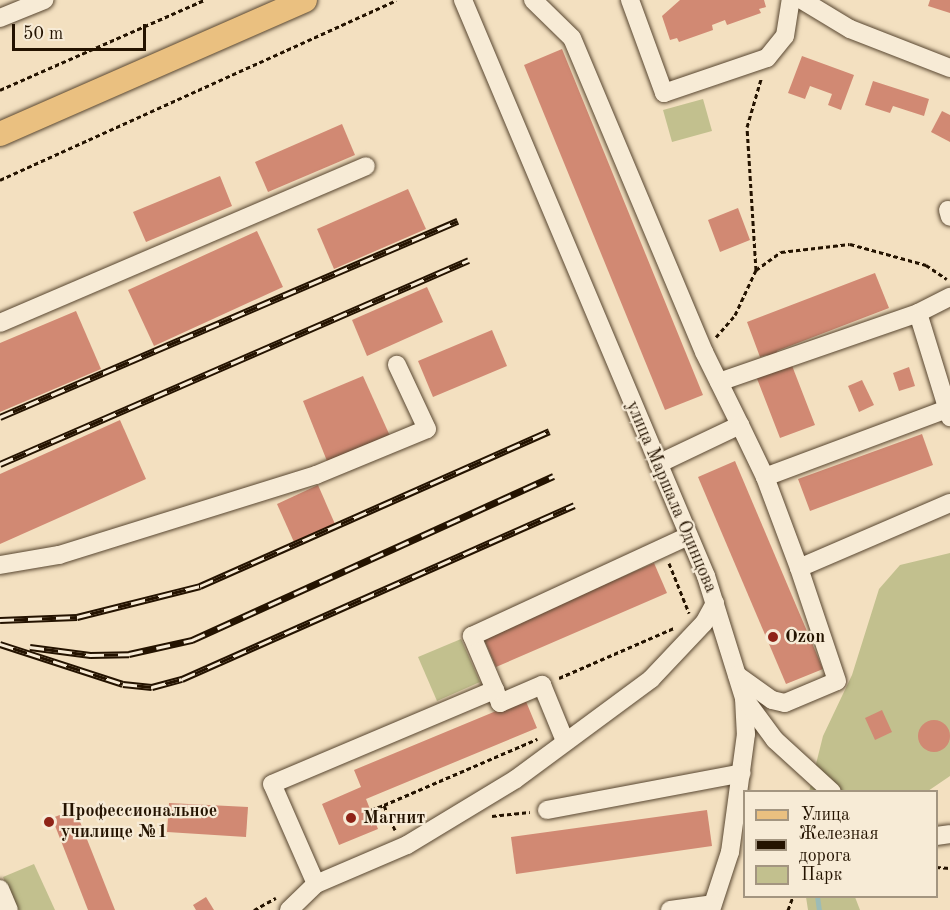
<!DOCTYPE html>
<meta charset="utf-8">
<style>
body{margin:0}
#map{position:relative;width:950px;height:910px;overflow:hidden;background:#f3e0c0;font-family:"Old Standard TT",serif}
div>[style]{position:absolute}
[style*='--x']{left:calc(var(--x)*1px);top:calc(var(--y)*1px);width:calc(var(--w)*1px);rotate:calc(var(--a)*1deg)}
.green>*{inset:0;background:#c2c08e}
.stream>*{height:5px;margin:-2.5px;padding:0 2.5px;transform-origin:2.5px;border-radius:2.5px;background:#9cbcb7}
.building>*{inset:0;background:#d18973}
.round{border-radius:50%}
.path>*{height:3px;margin-top:-1.5px;transform-origin:0;background:repeating-linear-gradient(90deg,#241300 0 4.5px,transparent 0 7.5px)}
.roads{filter:drop-shadow(0 0 2px #584630) drop-shadow(0 0 2px #584630)}
.minor>*{height:18px;margin:-9px;padding:0 9px;transform-origin:9px;border-radius:9px;background:#f7ebd6}
.major>*{height:24px;margin:-12px;padding:0 12px;transform-origin:12px;border-radius:12px;background:#eac080}
.rail>*{height:7px;margin-top:-3.5px;transform-origin:0;background:repeating-linear-gradient(90deg,#f7ebd6 0 14px,#241300 0 28px);box-sizing:border-box;border-block:2px solid #241300}
.dots>*{width:16px;height:16px;translate:-50% -50%;box-sizing:border-box;border:3px solid #f7ebd6;border-radius:50%}
span{translate:-50% -50%;white-space:nowrap;text-align:center;line-height:1.15;-webkit-text-stroke:4.5px #f7ebd6;paint-order:stroke}
.street-label{font-size:18px;color:#241300}
.poi-label{font-size:18px;color:#241300;font-weight:700}
.left{translate:0 -50%;text-align:left}
.legend{position:absolute;left:743px;top:790px;width:195px;height:108px;box-sizing:border-box;background:#f7ebd6;border:2px solid #a39580;margin:0;padding:8px 10px;list-style:none;font-size:18px;color:#241300}
.legend li{display:flex;align-items:center;gap:12px;height:30px}
.legend b{width:30px;border:2px solid #a39580}
.scale{position:absolute;left:12px;top:24px;width:134px;height:27px;box-sizing:border-box;border:3px solid #241300;border-top:0;padding-left:8px;font-size:18px;line-height:21px;white-space:nowrap;color:#241300;-webkit-text-stroke:4px #f7ebd6;paint-order:stroke}
</style>
<div id="map">
<div class="green">
<i style="clip-path:polygon(703px 99px,712px 131px,672px 142px,663px 110px)"></i>
<i style="clip-path:polygon(950px 553px,950px 776px,928px 791px,809px 792px,823px 736px,852px 675px,879px 589px,900px 565px)"></i>
<i style="clip-path:polygon(461px 639px,480px 682px,437px 701px,418px 657px)"></i>
<i style="clip-path:polygon(34px 864px,55px 910px,17px 910px,3px 877px)"></i>
<i style="clip-path:polygon(806px 897px,855px 897px,860px 910px,808px 910px)"></i>
</div>
<div class="stream">
<i style="--x:817;--y:896;--w:14;--a:82"></i>
</div>
<div class="building">
<i style="clip-path:polygon(680px 0,764px 0,766px 7px,759px 9px,761px 13px,727px 25px,725px 20px,712px 25px,713px 30px,679px 42px,677px 38px,670px 40px,662px 16px)"></i>
<i style="clip-path:polygon(930px 0,950px 0,950px 13px,928px 6px)"></i>
<i style="clip-path:polygon(562px 49px,703px 395px,665px 410px,524px 65px)"></i>
<i style="clip-path:polygon(802px 56px,854px 75px,841px 110px,828px 105px,832px 94px,810px 86px,805px 99px,788px 93px)"></i>
<i style="clip-path:polygon(873px 81px,929px 99px,924px 116px,893px 106px,890px 113px,865px 105px)"></i>
<i style="clip-path:polygon(942px 111px,950px 115px,950px 142px,931px 132px)"></i>
<i style="clip-path:polygon(342px 124px,355px 155px,268px 192px,255px 162px)"></i>
<i style="clip-path:polygon(220px 176px,232px 206px,146px 242px,133px 212px)"></i>
<i style="clip-path:polygon(408px 189px,426px 229px,334px 269px,317px 229px)"></i>
<i style="clip-path:polygon(738px 208px,750px 240px,720px 252px,708px 220px)"></i>
<i style="clip-path:polygon(257px 231px,283px 287px,154px 346px,128px 290px)"></i>
<i style="clip-path:polygon(875px 273px,889px 308px,777px 351px,782px 366px,791px 363px,815px 425px,780px 438px,756px 376px,772px 370px,767px 355px,760px 357px,747px 322px)"></i>
<i style="clip-path:polygon(427px 287px,443px 322px,367px 356px,352px 320px)"></i>
<i style="clip-path:polygon(76px 311px,101px 369px,0 412px,0 343px)"></i>
<i style="clip-path:polygon(492px 330px,507px 366px,433px 397px,418px 361px)"></i>
<i style="clip-path:polygon(909px 367px,915px 386px,899px 391px,893px 373px)"></i>
<i style="clip-path:polygon(363px 376px,390px 436px,327px 461px,303px 401px)"></i>
<i style="clip-path:polygon(862px 380px,874px 405px,859px 412px,848px 386px)"></i>
<i style="clip-path:polygon(120px 420px,146px 479px,0 544px,0 474px)"></i>
<i style="clip-path:polygon(922px 434px,933px 465px,810px 511px,798px 479px)"></i>
<i style="clip-path:polygon(735px 461px,823px 669px,786px 684px,698px 477px)"></i>
<i style="clip-path:polygon(318px 485px,335px 524px,294px 542px,277px 504px)"></i>
<i style="clip-path:polygon(654px 563px,667px 593px,496px 667px,483px 637px)"></i>
<i style="clip-path:polygon(525px 699px,537px 728px,366px 799px,378px 829px,339px 845px,322px 804px,361px 787px,354px 770px)"></i>
<i style="clip-path:polygon(882px 710px,892px 732px,875px 740px,865px 718px)"></i>
<i class="round" style="left:918px;top:720px;width:32px;height:32px"></i>
<i style="clip-path:polygon(169px 803px,248px 807px,246px 837px,167px 832px)"></i>
<i style="clip-path:polygon(75px 809px,115px 910px,88px 910px,52px 818px)"></i>
<i style="clip-path:polygon(707px 810px,712px 846px,516px 874px,511px 837px)"></i>
<i style="clip-path:polygon(206px 897px,214px 910px,196px 910px,193px 905px)"></i>
</div>
<div class="path">
<i style="--x:0;--y:90;--w:223;--a:-23.8"></i>
<i style="--x:0;--y:180;--w:435;--a:-24.4"></i>
<i style="--x:756;--y:270;--w:31;--a:-36"></i>
<i style="--x:781;--y:252;--w:69;--a:-6.6"></i>
<i style="--x:850;--y:244;--w:79;--a:15.4"></i>
<i style="--x:926;--y:265;--w:25;--a:34"></i>
<i style="--x:716;--y:337;--w:29;--a:-49"></i>
<i style="--x:735;--y:315;--w:50;--a:-65"></i>
<i style="--x:756;--y:270;--w:143;--a:-93.6"></i>
<i style="--x:747;--y:127;--w:50;--a:-73.7"></i>
<i style="--x:669;--y:563;--w:54;--a:68.2"></i>
<i style="--x:559;--y:678;--w:125;--a:-23.5"></i>
<i style="--x:371;--y:810;--w:14;--a:-21"></i>
<i style="--x:492;--y:816;--w:38;--a:-6"></i>
<i style="--x:395;--y:830;--w:27;--a:-114"></i>
<i style="--x:384;--y:805;--w:167;--a:-23.3"></i>
<i style="--x:936;--y:867;--w:14;--a:4"></i>
<i style="--x:254;--y:910;--w:25;--a:-29"></i>
<i style="--x:788;--y:910;--w:15;--a:-70"></i>
</div>
<div class="roads">
<div class="minor">
<i style="--x:463;--y:0;--w:625;--a:67.13"></i>
<i style="--x:706;--y:576;--w:128;--a:72.7"></i>
<i style="--x:744;--y:698;--w:36;--a:87"></i>
<i style="--x:746;--y:734;--w:119;--a:97.7"></i>
<i style="--x:730;--y:852;--w:61;--a:108.1"></i>
<i style="--x:533;--y:0;--w:54;--a:44.3"></i>
<i style="--x:572;--y:38;--w:341;--a:67.2"></i>
<i style="--x:704;--y:352;--w:81;--a:63.7"></i>
<i style="--x:630;--y:0;--w:99;--a:69.9"></i>
<i style="--x:664;--y:93;--w:109;--a:-18.8"></i>
<i style="--x:767;--y:58;--w:28;--a:-51"></i>
<i style="--x:785;--y:36;--w:36;--a:-81"></i>
<i style="--x:802;--y:0;--w:56;--a:31.1"></i>
<i style="--x:850;--y:29;--w:107;--a:21.3"></i>
<i style="--x:0;--y:18;--w:48;--a:-22.2"></i>
<i style="--x:948;--y:210;--w:7;--a:74"></i>
<i style="--x:918;--y:313;--w:109;--a:72.9"></i>
<i style="--x:0;--y:323;--w:398;--a:-23.2"></i>
<i style="--x:719;--y:382;--w:211;--a:-19.1"></i>
<i style="--x:918;--y:313;--w:36;--a:-27"></i>
<i style="--x:658;--y:464;--w:91;--a:-25.4"></i>
<i style="--x:740;--y:425;--w:58;--a:64.3"></i>
<i style="--x:765;--y:477;--w:97;--a:69.5"></i>
<i style="--x:799;--y:568;--w:164;--a:-23.3"></i>
<i style="--x:765;--y:477;--w:194;--a:-20.5"></i>
<i style="--x:0;--y:565;--w:60;--a:-9.6"></i>
<i style="--x:59;--y:555;--w:269;--a:-17.3"></i>
<i style="--x:316;--y:475;--w:120;--a:-22.5"></i>
<i style="--x:427;--y:429;--w:71;--a:-115.1"></i>
<i style="--x:737;--y:675;--w:43;--a:35.5"></i>
<i style="--x:772;--y:700;--w:13;--a:13"></i>
<i style="--x:785;--y:703;--w:56;--a:-22.9"></i>
<i style="--x:837;--y:681;--w:119;--a:-108.6"></i>
<i style="--x:495;--y:690;--w:14;--a:69"></i>
<i style="--x:500;--y:703;--w:46;--a:-23.2"></i>
<i style="--x:542;--y:685;--w:61;--a:67.7"></i>
<i style="--x:744;--y:698;--w:52;--a:53.6"></i>
<i style="--x:775;--y:740;--w:77;--a:42.4"></i>
<i style="--x:547;--y:810;--w:198;--a:-10.7"></i>
<i style="--x:936;--y:836;--w:14;--a:-8"></i>
<i style="--x:316;--y:884;--w:109;--a:-113.7"></i>
<i style="--x:272;--y:784;--w:242;--a:-22.9"></i>
<i style="--x:495;--y:690;--w:59;--a:-113.1"></i>
<i style="--x:472;--y:636;--w:238;--a:-24.8"></i>
<i style="--x:0;--y:889;--w:23;--a:67"></i>
<i style="--x:289;--y:910;--w:37;--a:-44"></i>
<i style="--x:316;--y:884;--w:99;--a:-23.2"></i>
<i style="--x:407;--y:845;--w:127;--a:-31.2"></i>
<i style="--x:516;--y:779;--w:168;--a:-36.5"></i>
<i style="--x:651;--y:679;--w:77;--a:-46.6"></i>
<i style="--x:704;--y:623;--w:23;--a:-61"></i>
<i style="--x:670;--y:910;--w:43;--a:-7.9"></i>
</div>
<div class="major">
<i style="--x:0;--y:134;--w:333;--a:-23.7"></i>
</div>
</div>
<div class="rail">
<i style="--x:0;--y:417;--w:498;--a:-23.2"></i>
<i style="--x:0;--y:464;--w:511;--a:-23.51"></i>
<i style="--x:0;--y:620;--w:77;--a:-2.2"></i>
<i style="--x:77;--y:617;--w:127;--a:-14.1"></i>
<i style="--x:200;--y:586;--w:382;--a:-23.9"></i>
<i style="--x:0;--y:644;--w:129;--a:18"></i>
<i style="--x:123;--y:684;--w:29;--a:6"></i>
<i style="--x:152;--y:687;--w:31;--a:-15"></i>
<i style="--x:182;--y:679;--w:429;--a:-23.9"></i>
<i style="--x:30;--y:647;--w:61;--a:7.6"></i>
<i style="--x:90;--y:655;--w:39;--a:-1"></i>
<i style="--x:129;--y:654;--w:65;--a:-12.5"></i>
<i style="--x:192;--y:640;--w:397;--a:-24.4"></i>
</div>
<div class="dots">
<i style="left:773px;top:637px;background:#8f2418"></i>
<i style="left:351px;top:818px;background:#8f2418"></i>
<i style="left:49px;top:822px;background:#8f2418"></i>
</div>
<div class="street-label">
<span style="left:671px;top:497px;rotate:67deg">улица Маршала Одинцова</span>
</div>
<div class="poi-label">
<span class="left" style="left:785px;top:637px">Ozon</span>
<span class="left" style="left:61px;top:822px">Профессиональное<br>училище №1</span>
<span class="left" style="left:363px;top:818px">Магнит</span>
</div>
<ul class="legend">
<li><b style="height:8px;background:#eac080"></b>Улица</li>
<li><b style="height:8px;background:#241300"></b>Железная дорога</li>
<li><b style="height:16px;background:#c2c08e"></b>Парк</li>
</ul>
<div class="scale">50 m</div>
</div>
